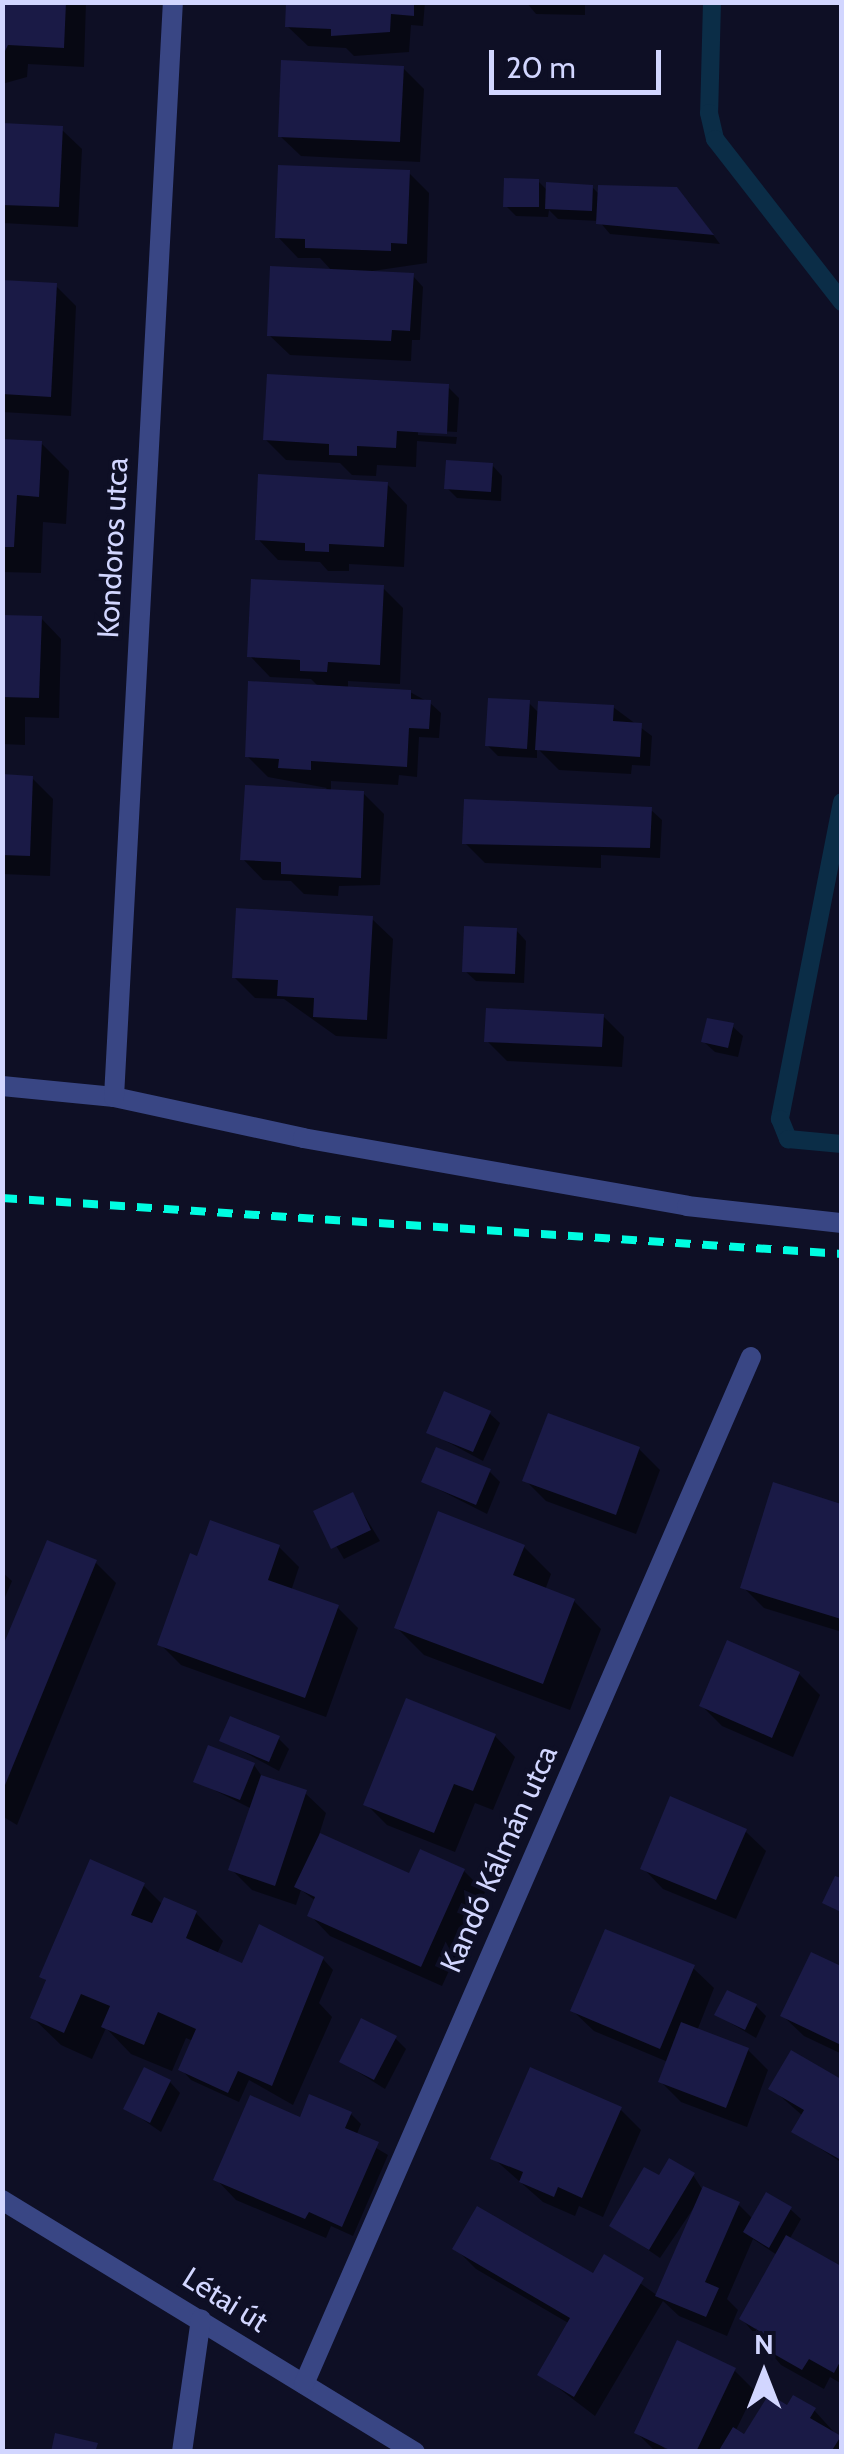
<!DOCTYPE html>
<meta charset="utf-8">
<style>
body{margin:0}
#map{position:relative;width:844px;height:2454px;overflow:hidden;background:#0e0f25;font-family:Cabin,sans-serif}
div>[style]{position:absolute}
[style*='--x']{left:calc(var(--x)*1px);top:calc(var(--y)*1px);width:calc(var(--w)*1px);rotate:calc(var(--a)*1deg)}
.shadow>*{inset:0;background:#0007}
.stream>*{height:18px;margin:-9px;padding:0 9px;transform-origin:9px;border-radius:9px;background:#0b2d47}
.building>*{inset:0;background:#1a1a46}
.minor>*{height:20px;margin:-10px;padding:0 10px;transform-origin:10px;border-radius:10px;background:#394684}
.rail>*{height:8px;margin-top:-4px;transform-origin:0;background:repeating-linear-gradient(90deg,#00fde1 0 15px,transparent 0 27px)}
span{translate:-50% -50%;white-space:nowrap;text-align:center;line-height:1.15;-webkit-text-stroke:8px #0e0f25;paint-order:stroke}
.street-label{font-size:30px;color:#d2d6ff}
.frame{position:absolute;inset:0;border:5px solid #d2d6ff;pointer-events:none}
.north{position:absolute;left:714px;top:2324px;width:100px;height:100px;-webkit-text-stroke:8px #0e0f25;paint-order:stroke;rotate:0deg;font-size:28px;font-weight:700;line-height:40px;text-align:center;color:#d2d6ff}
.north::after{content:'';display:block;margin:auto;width:35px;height:45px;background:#d2d6ff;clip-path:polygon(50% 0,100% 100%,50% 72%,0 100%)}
.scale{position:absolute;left:489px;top:50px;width:172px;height:45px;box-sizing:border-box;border:5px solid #d2d6ff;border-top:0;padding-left:12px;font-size:30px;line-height:35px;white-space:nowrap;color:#d2d6ff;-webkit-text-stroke:8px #0e0f25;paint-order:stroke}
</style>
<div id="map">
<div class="shadow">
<i style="clip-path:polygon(2px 2px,86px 2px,84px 67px,28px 64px,27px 77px,2px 84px)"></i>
<i style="clip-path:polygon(288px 2px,425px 2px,423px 26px,411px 25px,409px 52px,354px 56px,346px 48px,308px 46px,287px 26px)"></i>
<i style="clip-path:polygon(526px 2px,585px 2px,585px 15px,536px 14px)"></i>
<i style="clip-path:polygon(403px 68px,424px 89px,420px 162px,301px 156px,280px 136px)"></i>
<i style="clip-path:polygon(2px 126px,61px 129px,82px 149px,78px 227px,2px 223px)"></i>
<i style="clip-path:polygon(409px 173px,429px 193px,427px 263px,359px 273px,413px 276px,423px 287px,420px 340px,412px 340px,411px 361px,290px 355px,269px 335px,333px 272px,320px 258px,298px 258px,278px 237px)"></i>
<i style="clip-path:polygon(538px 181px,548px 191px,592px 187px,600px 195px,688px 201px,720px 244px,610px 234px,599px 221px,558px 219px,549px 210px,548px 217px,516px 216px,506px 206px)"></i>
<i style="clip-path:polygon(2px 283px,56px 286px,76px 306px,71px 416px,2px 412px)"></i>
<i style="clip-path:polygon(448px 387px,459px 398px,457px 432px,418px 430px,418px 435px,457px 437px,456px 444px,417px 441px,416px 467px,377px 465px,376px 476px,352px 475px,340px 463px,286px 460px,265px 439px)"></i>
<i style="clip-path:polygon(2px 441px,41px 443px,69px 471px,66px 524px,43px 522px,41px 573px,2px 572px)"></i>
<i style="clip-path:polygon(492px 465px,502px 476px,501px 501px,457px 498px,447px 488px)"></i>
<i style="clip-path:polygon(387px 484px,407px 505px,404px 567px,349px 564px,349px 571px,328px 571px,320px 562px,278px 560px,258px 539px)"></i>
<i style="clip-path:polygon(383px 588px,403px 608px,400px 684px,348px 681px,348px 688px,410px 692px,430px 703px,441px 713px,439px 738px,419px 737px,417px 777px,399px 775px,398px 785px,331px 781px,331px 792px,363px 793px,384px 814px,380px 885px,339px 886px,338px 896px,304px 894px,291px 881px,263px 880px,243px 859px,327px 788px,268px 777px,247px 756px,319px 687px,311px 679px,270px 677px,250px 656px)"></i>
<i style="clip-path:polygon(2px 618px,41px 618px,61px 639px,59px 718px,25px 717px,25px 745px,2px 744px)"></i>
<i style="clip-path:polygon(529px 703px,540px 714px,613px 707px,652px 736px,650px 766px,632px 765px,631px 774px,559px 770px,537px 748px,537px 758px,498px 756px,487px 745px)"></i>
<i style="clip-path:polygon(2px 777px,32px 778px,53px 799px,50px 876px,2px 874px)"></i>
<i style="clip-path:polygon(651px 810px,662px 820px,660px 858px,601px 855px,601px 868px,485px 863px,465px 843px)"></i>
<i style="clip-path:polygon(372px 919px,393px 939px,387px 1039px,336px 1036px,284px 999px,255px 998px,234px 977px)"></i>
<i style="clip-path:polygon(516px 930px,526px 941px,524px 983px,476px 981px,465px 971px)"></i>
<i style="clip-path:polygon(603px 1016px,624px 1037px,622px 1067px,507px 1061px,487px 1041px)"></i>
<i style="clip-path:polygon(732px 1026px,743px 1036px,738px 1057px,715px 1052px,704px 1042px)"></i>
<i style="clip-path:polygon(489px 1413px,500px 1423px,483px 1461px,429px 1432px)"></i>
<i style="clip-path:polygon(639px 1449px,660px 1470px,636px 1534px,546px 1501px,525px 1480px)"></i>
<i style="clip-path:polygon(489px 1471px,500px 1482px,487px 1514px,424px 1482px)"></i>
<i style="clip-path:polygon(775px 1486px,842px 1506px,842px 1632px,764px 1608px,743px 1587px)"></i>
<i style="clip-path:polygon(352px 1495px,380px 1541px,344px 1559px,316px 1512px)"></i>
<i style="clip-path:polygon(279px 1547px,299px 1567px,291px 1591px,337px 1607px,358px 1628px,326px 1717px,181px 1665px,160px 1644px,198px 1559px)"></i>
<i style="clip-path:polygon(524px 1547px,551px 1574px,545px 1590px,574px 1601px,601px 1629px,570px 1710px,424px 1655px,396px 1627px)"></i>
<i style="clip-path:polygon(95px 1562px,116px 1583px,17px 1825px,2px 1816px,2px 1655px)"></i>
<i style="clip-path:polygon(2px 1572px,12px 1581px,2px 1604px)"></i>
<i style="clip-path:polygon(799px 1674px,820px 1695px,793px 1757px,722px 1726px,702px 1706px)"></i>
<i style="clip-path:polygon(495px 1736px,515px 1757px,493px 1810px,475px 1803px,455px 1852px,387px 1825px,366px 1804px)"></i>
<i style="clip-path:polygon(278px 1738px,289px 1749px,279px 1771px,222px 1740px)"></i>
<i style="clip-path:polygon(254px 1765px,263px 1778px,305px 1793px,326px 1813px,319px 1835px,410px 1876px,464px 1871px,485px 1892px,442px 1986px,330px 1936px,310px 1915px,316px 1901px,301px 1890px,296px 1905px,252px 1890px,231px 1869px,252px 1809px,196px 1781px)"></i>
<i style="clip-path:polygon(745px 1831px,766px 1851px,736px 1919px,663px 1889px,643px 1868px)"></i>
<i style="clip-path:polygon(143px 1885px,163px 1905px,196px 1913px,223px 1941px,217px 1954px,243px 1966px,323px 1959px,333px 1970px,319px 2003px,332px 2017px,293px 2105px,249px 2080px,239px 2102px,191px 2080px,181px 2069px,193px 2041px,186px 2038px,172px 2071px,131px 2054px,106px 2028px,92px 2059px,61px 2045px,33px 2018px,48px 1983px,42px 1976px)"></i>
<i style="clip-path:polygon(812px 1955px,842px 1969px,842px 2054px,804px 2036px,783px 2016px)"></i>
<i style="clip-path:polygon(693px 1968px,714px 1988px,697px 2031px,748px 2050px,768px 2070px,747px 2127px,681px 2102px,661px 2082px,668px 2062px,594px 2031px,573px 2011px)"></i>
<i style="clip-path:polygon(756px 2006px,766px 2016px,756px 2038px,717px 2015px)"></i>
<i style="clip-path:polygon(395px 2038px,406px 2049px,385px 2089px,342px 2062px)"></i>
<i style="clip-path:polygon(792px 2053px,842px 2082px,842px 2163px,794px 2131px,803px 2116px,771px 2088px)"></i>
<i style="clip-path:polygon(170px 2082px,180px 2093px,161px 2132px,126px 2108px)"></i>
<i style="clip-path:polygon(620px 2109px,641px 2130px,603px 2217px,579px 2206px,575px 2216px,543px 2202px,493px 2158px)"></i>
<i style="clip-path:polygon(351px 2114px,361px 2124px,356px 2136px,388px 2155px,353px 2236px,331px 2226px,326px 2238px,236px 2200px,216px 2179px,301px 2120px)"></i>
<i style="clip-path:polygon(693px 2175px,702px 2189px,738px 2204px,753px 2219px,790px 2209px,801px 2219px,789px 2240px,842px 2269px,842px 2384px,830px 2377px,824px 2389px,781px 2365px,742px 2319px,777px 2255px,753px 2239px,727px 2299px,738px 2310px,727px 2336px,679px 2316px,663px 2301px,595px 2416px,540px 2374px,570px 2324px,476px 2269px,455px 2248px,594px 2277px,605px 2258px,658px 2296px,701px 2197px,660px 2258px,612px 2225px,659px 2178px)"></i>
<i style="clip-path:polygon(734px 2370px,755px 2391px,735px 2432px,745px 2438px,788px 2409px,814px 2410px,842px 2441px,842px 2452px,680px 2452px,658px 2442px,668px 2452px,656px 2452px,637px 2433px)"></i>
</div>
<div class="stream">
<i style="--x:712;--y:2;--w:111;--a:91.5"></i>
<i style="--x:709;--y:113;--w:27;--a:77"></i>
<i style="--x:715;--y:139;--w:207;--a:52.1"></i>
<i style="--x:842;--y:802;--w:323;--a:101.1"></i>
<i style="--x:780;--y:1119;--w:22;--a:68"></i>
<i style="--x:788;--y:1139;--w:54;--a:5.3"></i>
</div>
<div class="building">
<i style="clip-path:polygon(2px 2px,66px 2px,64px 48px,8px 45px,2px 57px)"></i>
<i style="clip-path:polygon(286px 2px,414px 2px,414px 16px,391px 14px,390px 32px,331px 36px,331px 29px,285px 27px)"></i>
<i style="clip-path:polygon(281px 60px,404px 66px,400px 142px,278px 137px)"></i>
<i style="clip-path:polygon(2px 123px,63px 126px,59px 207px,2px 205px)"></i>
<i style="clip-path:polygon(278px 165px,410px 170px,407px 244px,391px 243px,391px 251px,305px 248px,305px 239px,275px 238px)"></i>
<i style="clip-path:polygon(504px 178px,539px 179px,539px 207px,503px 207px)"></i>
<i style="clip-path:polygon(546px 182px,593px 185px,592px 211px,545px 209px)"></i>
<i style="clip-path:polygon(598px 185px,677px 187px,714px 235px,596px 224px)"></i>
<i style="clip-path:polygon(270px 266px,414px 273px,410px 331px,392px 330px,391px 341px,267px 336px)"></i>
<i style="clip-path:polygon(2px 280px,57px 283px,51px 397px,2px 394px)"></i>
<i style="clip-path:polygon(267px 374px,449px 384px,447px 434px,397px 431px,396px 448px,357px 446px,357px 456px,329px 455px,329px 444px,263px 440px)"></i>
<i style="clip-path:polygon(2px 439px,42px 441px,39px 497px,17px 495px,14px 547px,2px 547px)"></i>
<i style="clip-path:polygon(446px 460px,493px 463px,491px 492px,444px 489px)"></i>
<i style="clip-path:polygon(258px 474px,388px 482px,384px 547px,329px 544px,329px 552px,305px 551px,305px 543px,255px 540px)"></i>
<i style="clip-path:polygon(251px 579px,384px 585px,380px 665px,328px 662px,327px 672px,300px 671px,300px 660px,247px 657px)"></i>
<i style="clip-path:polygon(2px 615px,42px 616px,39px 698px,2px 697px)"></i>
<i style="clip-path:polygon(248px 681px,411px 690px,411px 699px,431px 700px,429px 729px,409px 728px,407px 767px,311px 761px,311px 770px,278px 768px,279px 759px,245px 757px)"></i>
<i style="clip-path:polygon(488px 698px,530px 700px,527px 749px,485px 746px)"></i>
<i style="clip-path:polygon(538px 701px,614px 705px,613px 721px,642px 723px,640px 757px,535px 750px)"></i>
<i style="clip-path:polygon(2px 774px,33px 776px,30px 856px,2px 855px)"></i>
<i style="clip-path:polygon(245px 785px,364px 791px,361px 878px,281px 874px,281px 862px,240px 860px)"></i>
<i style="clip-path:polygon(464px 799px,652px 807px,650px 848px,462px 844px)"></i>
<i style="clip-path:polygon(236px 908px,373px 916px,367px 1020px,313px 1017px,314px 998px,277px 996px,278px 980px,232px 978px)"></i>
<i style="clip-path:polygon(464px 926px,517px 928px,515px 974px,462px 972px)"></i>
<i style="clip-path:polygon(486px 1008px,604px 1014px,602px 1047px,484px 1042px)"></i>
<i style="clip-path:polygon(707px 1018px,734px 1023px,728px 1048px,701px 1042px)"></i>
<i style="clip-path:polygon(444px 1391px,491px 1411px,473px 1452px,426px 1433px)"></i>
<i style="clip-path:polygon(548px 1413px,640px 1447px,616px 1515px,522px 1481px)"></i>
<i style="clip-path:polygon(436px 1447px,491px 1469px,476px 1505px,421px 1482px)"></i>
<i style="clip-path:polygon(773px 1482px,841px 1504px,841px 1619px,740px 1588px)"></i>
<i style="clip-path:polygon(353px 1492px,371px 1530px,331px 1549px,313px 1511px)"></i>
<i style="clip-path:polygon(438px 1511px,525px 1545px,513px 1575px,575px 1599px,543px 1684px,394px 1628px)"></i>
<i style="clip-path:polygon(210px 1520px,280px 1545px,268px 1580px,339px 1605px,305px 1698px,157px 1645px,190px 1553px,197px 1556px)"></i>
<i style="clip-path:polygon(47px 1540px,97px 1560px,3px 1790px,2px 1648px)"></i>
<i style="clip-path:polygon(727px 1640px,800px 1672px,772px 1738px,699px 1706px)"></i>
<i style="clip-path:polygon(406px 1698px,496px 1734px,473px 1791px,454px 1784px,434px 1833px,363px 1805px)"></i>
<i style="clip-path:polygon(230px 1716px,280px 1736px,269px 1762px,219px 1741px)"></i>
<i style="clip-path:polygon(208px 1745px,255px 1763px,240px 1800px,193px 1782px)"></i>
<i style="clip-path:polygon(261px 1775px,307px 1790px,275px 1886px,228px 1870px)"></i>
<i style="clip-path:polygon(670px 1796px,747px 1829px,716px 1900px,640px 1869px)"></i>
<i style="clip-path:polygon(320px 1833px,409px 1873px,420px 1849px,465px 1869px,421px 1967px,307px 1916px,315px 1897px,294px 1887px)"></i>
<i style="clip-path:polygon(90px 1859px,145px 1883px,131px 1915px,152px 1923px,164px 1897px,197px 1911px,186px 1938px,242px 1963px,259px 1924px,324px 1957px,272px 2086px,238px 2071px,228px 2093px,178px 2070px,196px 2029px,158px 2012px,144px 2045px,101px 2027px,110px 2006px,81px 1994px,64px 2033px,30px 2018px,46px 1980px,39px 1977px)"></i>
<i style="clip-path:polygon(835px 1876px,841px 1878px,841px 1912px,822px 1903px)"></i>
<i style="clip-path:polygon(605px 1929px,695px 1965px,660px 2049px,570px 2011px)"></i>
<i style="clip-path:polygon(811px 1952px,841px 1966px,841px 2045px,780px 2016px)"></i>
<i style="clip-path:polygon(727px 1990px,757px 2004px,745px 2030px,714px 2015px)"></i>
<i style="clip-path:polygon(361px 2018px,397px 2036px,374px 2080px,339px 2062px)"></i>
<i style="clip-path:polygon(681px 2022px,749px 2048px,726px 2108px,658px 2082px)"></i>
<i style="clip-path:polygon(791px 2050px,841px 2079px,841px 2160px,791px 2132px,804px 2110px,768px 2089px)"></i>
<i style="clip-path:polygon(144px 2067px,171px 2080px,150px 2123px,123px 2109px)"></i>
<i style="clip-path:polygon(530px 2067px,622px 2107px,582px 2198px,558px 2187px,554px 2197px,519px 2182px,523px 2172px,490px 2159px)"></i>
<i style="clip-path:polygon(309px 2094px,352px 2112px,345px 2128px,379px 2142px,342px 2227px,309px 2212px,305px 2219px,213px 2180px,250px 2095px,300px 2117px)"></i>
<i style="clip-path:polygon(669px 2158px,695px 2173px,649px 2250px,609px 2226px,644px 2167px,659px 2175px)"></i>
<i style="clip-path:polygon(703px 2186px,740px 2202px,705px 2282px,719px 2288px,706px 2317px,655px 2296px)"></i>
<i style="clip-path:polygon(766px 2192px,792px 2207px,769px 2248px,743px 2232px)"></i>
<i style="clip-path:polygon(477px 2206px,593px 2273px,604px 2254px,644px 2278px,574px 2397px,537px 2375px,570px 2318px,452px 2249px)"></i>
<i style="clip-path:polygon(786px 2235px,841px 2266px,841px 2360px,834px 2373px,809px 2359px,802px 2370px,758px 2345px,764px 2334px,739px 2319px)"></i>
<i style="clip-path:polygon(677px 2340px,736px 2368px,696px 2452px,674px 2452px,634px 2433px)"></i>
<i style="clip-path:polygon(769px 2394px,787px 2405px,793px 2395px,816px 2408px,810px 2418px,841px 2436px,831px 2452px,718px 2452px,733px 2427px,744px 2434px)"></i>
<i style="clip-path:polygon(55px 2433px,98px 2443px,95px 2452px,51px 2452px)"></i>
</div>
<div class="minor">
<i style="--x:2;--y:1086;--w:113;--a:5.6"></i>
<i style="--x:114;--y:1097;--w:193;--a:12.2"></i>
<i style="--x:303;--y:1138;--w:390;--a:10"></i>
<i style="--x:687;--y:1206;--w:156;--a:6.3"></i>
<i style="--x:114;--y:1097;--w:1097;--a:-86.92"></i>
<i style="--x:2;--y:2200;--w:484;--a:31.4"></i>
<i style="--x:304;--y:2384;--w:1120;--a:-66.48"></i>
<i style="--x:182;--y:2452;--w:134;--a:-81.9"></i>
</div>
<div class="rail">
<i style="--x:2;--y:1198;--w:842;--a:3.81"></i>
</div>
<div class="street-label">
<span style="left:113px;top:548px;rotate:-87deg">Kondoros utca</span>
<span style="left:499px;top:1859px;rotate:-66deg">Kandó Kálmán utca</span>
<span style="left:225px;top:2300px;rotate:32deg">Létai út</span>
</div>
<div class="frame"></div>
<div class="north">N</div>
<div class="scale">20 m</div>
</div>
